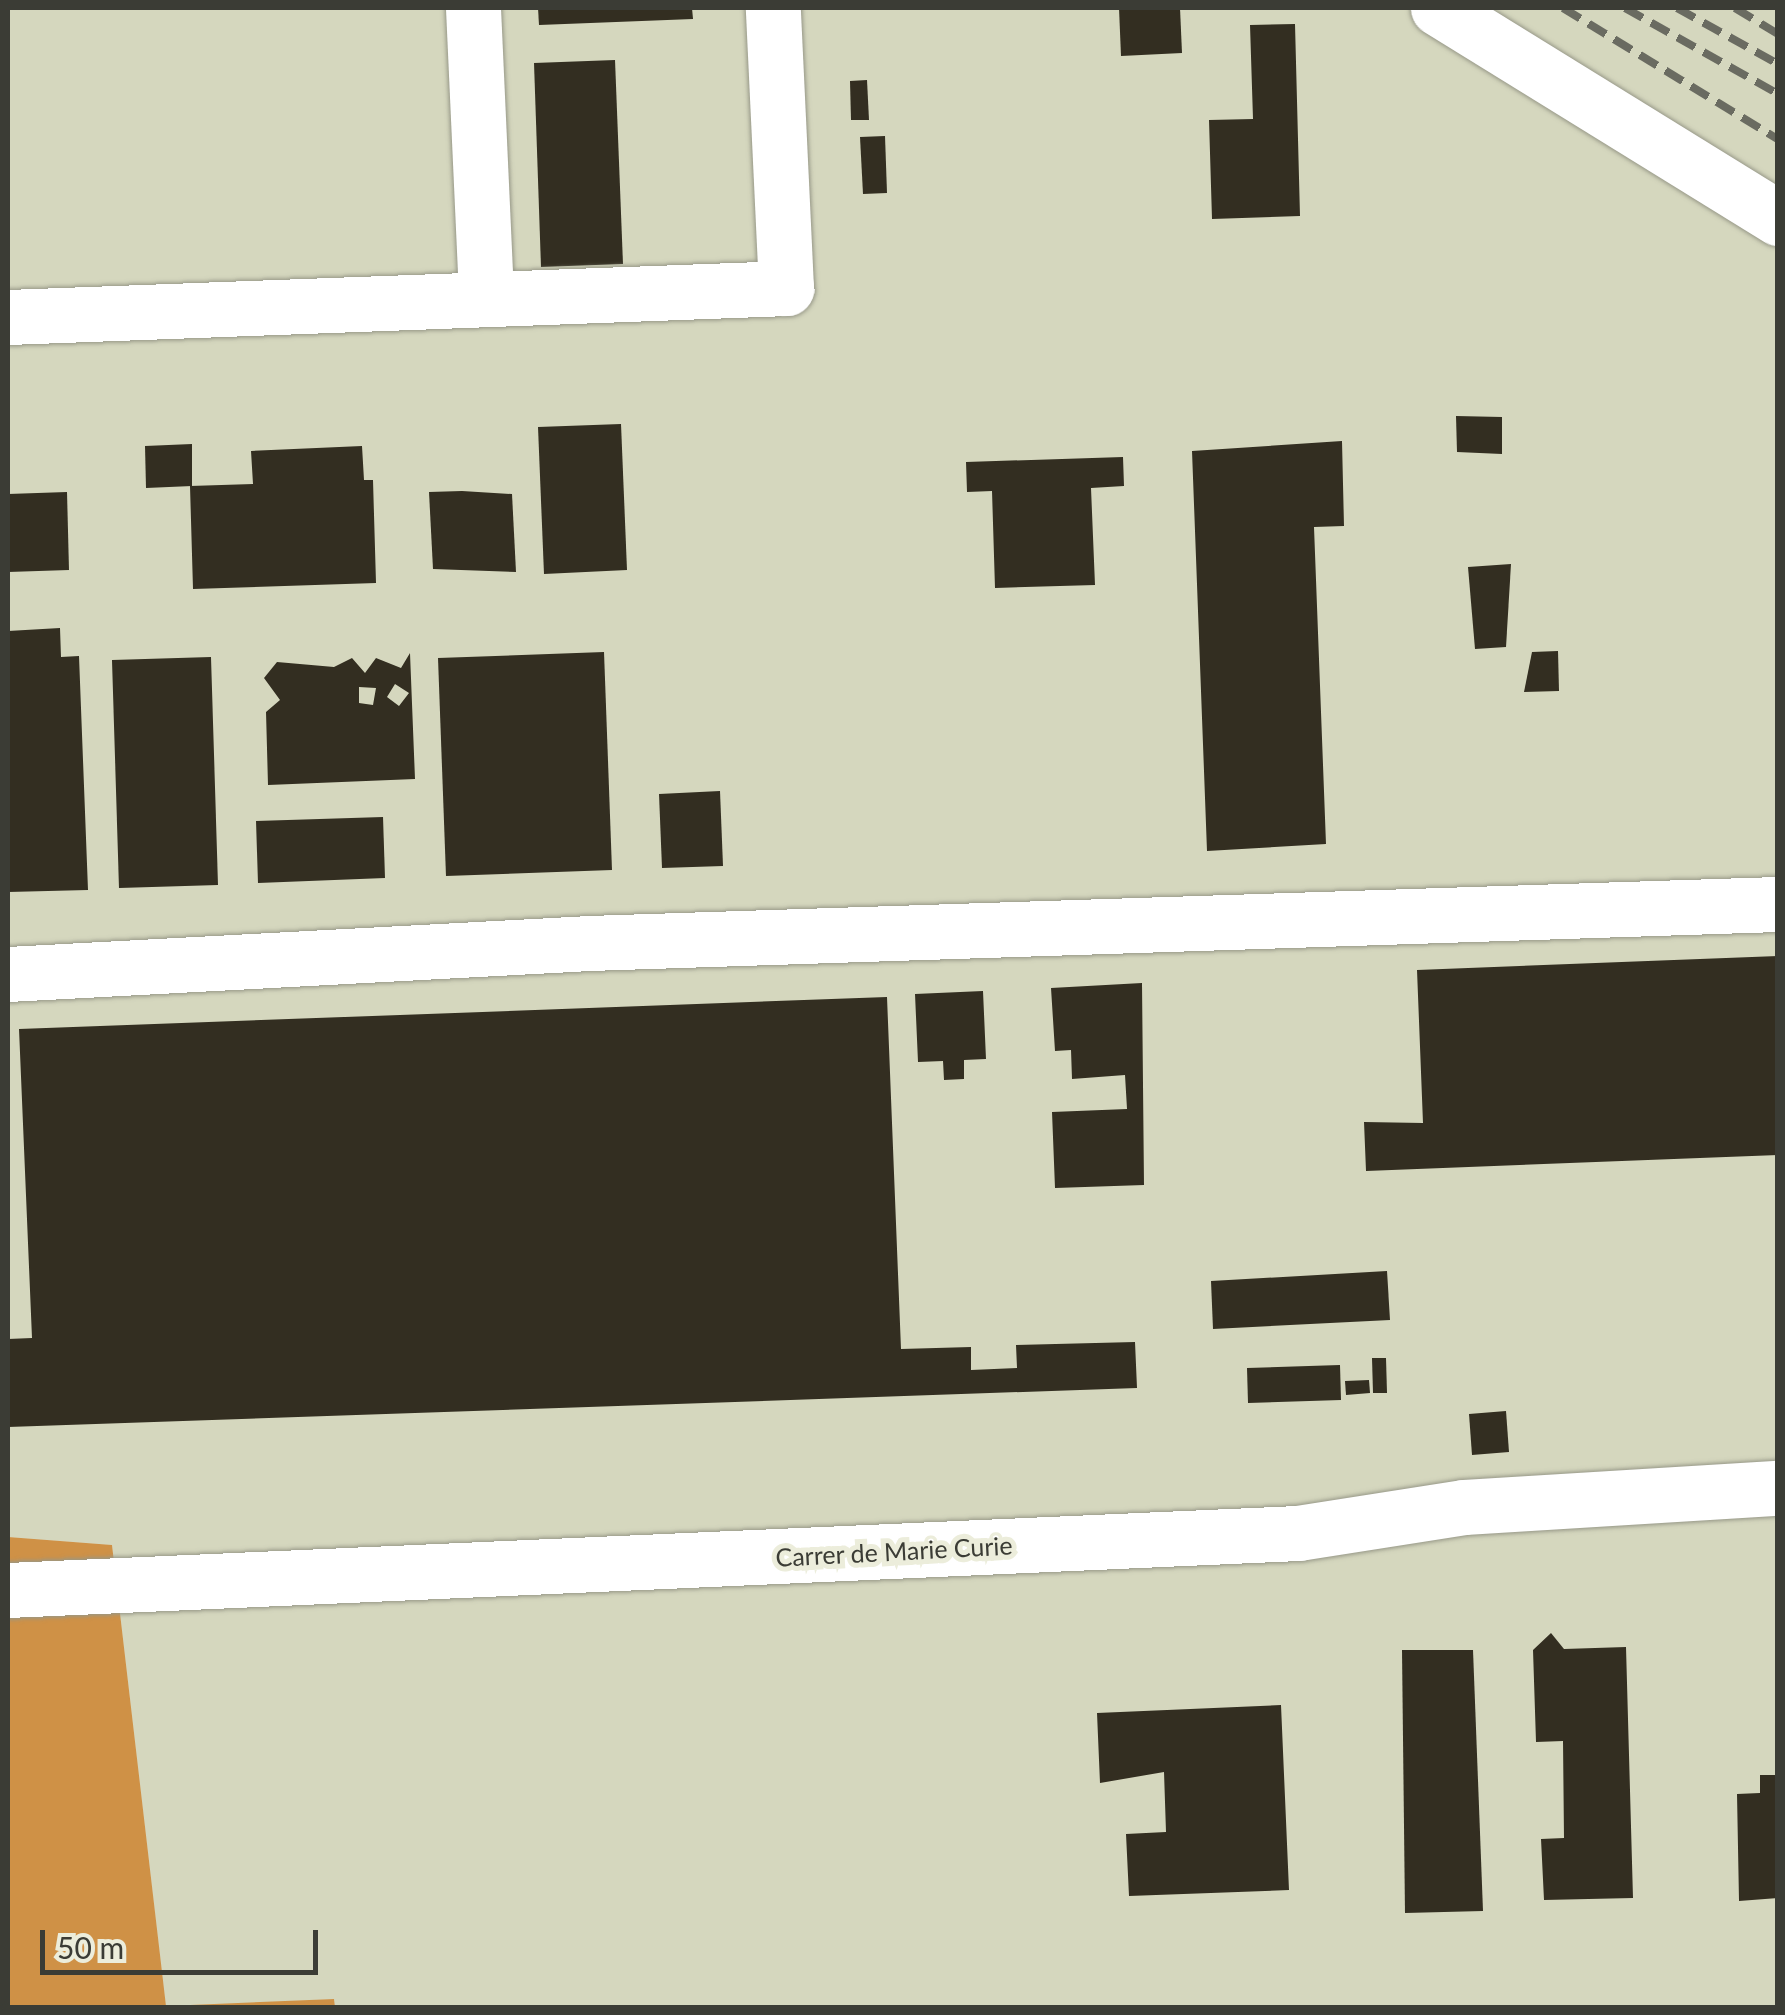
<!DOCTYPE html>
<style>
body{margin:0}
#map{position:relative;width:1785px;height:2015px;overflow:hidden;background:#dfe0ce;font-family:Lato,sans-serif}
div>[style]{position:absolute}
[style*='--x']{left:calc(var(--x)*1px);top:calc(var(--y)*1px);width:calc(var(--w)*1px);rotate:calc(var(--a)*1deg)}
.built>*{inset:0;background:#d5d7be}
.forest>*{inset:0;background:#cf9146}
.building>*{inset:0;background:#332e21}
.roads{filter:drop-shadow(0 0 2px #979888) drop-shadow(0 0 2px #979888)}
.minor>*{height:55px;margin:-27.5px;padding:0 27.5px;transform-origin:27.5px;border-radius:27.5px;background:#fff}
.rail>*{height:8px;margin-top:-4px;transform-origin:0;background:repeating-linear-gradient(90deg,#6a6b61 0 20px,transparent 0 30px)}
span{translate:-50% -50%;white-space:nowrap;text-align:center;line-height:1.15;-webkit-text-stroke:10px #eceddb;paint-order:stroke}
.street-label{font-size:25px;color:#3b3c35}
.frame{position:absolute;inset:0;border:10px solid #3b3c35;pointer-events:none}
.scale{position:absolute;left:40px;top:1930px;width:278px;height:45px;box-sizing:border-box;border:5px solid #3b3c35;border-top:0;padding-left:12px;font-size:30px;line-height:35px;white-space:nowrap;color:#3b3c35;-webkit-text-stroke:8px #eceddb;paint-order:stroke}
</style>
<div id="map">
<div class="built">
<i style="clip-path:polygon(8px 8px,1777px 8px,1777px 2007px,335px 2008px,334px 1999px,166px 2007px,112px 1545px,8px 1537px)"></i>
</div>
<div class="forest">
<i style="clip-path:polygon(8px 1537px,112px 1545px,166px 2006px,334px 1999px,335px 2007px,8px 2007px)"></i>
</div>
<div class="building">
<i style="clip-path:polygon(538px 8px,692px 8px,693px 19px,539px 25px)"></i>
<i style="clip-path:polygon(1119px 8px,1180px 8px,1182px 53px,1121px 56px)"></i>
<i style="clip-path:polygon(1295px 24px,1300px 216px,1212px 219px,1209px 120px,1253px 119px,1250px 25px)"></i>
<i style="clip-path:polygon(615px 60px,623px 264px,541px 267px,534px 63px)"></i>
<i style="clip-path:polygon(867px 80px,869px 120px,851px 120px,850px 81px)"></i>
<i style="clip-path:polygon(885px 136px,887px 193px,863px 194px,860px 137px)"></i>
<i style="clip-path:polygon(1456px 416px,1502px 417px,1502px 454px,1457px 452px)"></i>
<i style="clip-path:polygon(621px 424px,627px 570px,544px 574px,538px 427px)"></i>
<i style="clip-path:polygon(1342px 441px,1344px 526px,1314px 527px,1326px 844px,1207px 851px,1192px 451px)"></i>
<i style="clip-path:polygon(192px 444px,192px 486px,146px 488px,145px 446px)"></i>
<i style="clip-path:polygon(362px 446px,364px 480px,373px 480px,376px 583px,193px 589px,190px 486px,253px 484px,251px 451px)"></i>
<i style="clip-path:polygon(1123px 457px,1124px 486px,1091px 488px,1095px 585px,995px 588px,992px 491px,967px 492px,966px 462px)"></i>
<i style="clip-path:polygon(462px 491px,512px 494px,516px 572px,433px 569px,429px 492px)"></i>
<i style="clip-path:polygon(67px 492px,69px 570px,8px 572px,8px 494px)"></i>
<i style="clip-path:polygon(1511px 564px,1506px 647px,1475px 649px,1468px 567px)"></i>
<i style="clip-path:polygon(60px 628px,61px 657px,79px 656px,88px 890px,8px 892px,8px 631px)"></i>
<i style="clip-path:polygon(1558px 651px,1559px 691px,1524px 692px,1532px 652px)"></i>
<i style="clip-path:polygon(604px 652px,612px 870px,446px 876px,438px 658px)"></i>
<i style="clip-path:polygon(evenodd,410px 653px,415px 779px,268px 785px,266px 712px,280px 700px,264px 678px,277px 662px,334px 667px,352px 658px,365px 673px,376px 658px,401px 668px,410px 653px,395px 684px,409px 693px,399px 706px,387px 697px,395px 684px,410px 653px,359px 687px,376px 688px,373px 705px,359px 703px,359px 687px)"></i>
<i style="clip-path:polygon(211px 657px,218px 885px,119px 888px,112px 660px)"></i>
<i style="clip-path:polygon(720px 791px,723px 866px,662px 868px,659px 794px)"></i>
<i style="clip-path:polygon(383px 817px,385px 878px,258px 883px,256px 821px)"></i>
<i style="clip-path:polygon(1778px 956px,1778px 1155px,1366px 1171px,1364px 1122px,1423px 1123px,1417px 970px)"></i>
<i style="clip-path:polygon(1142px 983px,1144px 1185px,1055px 1188px,1052px 1112px,1127px 1109px,1125px 1075px,1072px 1079px,1071px 1050px,1055px 1051px,1051px 988px)"></i>
<i style="clip-path:polygon(983px 991px,986px 1059px,964px 1060px,964px 1079px,944px 1080px,943px 1061px,918px 1062px,915px 994px)"></i>
<i style="clip-path:polygon(887px 997px,901px 1349px,971px 1347px,971px 1370px,1017px 1368px,1016px 1345px,1135px 1342px,1137px 1388px,8px 1427px,8px 1339px,32px 1338px,19px 1029px)"></i>
<i style="clip-path:polygon(1387px 1271px,1390px 1320px,1213px 1329px,1211px 1281px)"></i>
<i style="clip-path:polygon(1372px 1358px,1386px 1358px,1387px 1393px,1373px 1393px)"></i>
<i style="clip-path:polygon(1340px 1365px,1341px 1400px,1248px 1403px,1247px 1368px)"></i>
<i style="clip-path:polygon(1369px 1380px,1370px 1393px,1346px 1395px,1345px 1381px)"></i>
<i style="clip-path:polygon(1506px 1411px,1509px 1452px,1472px 1455px,1469px 1414px)"></i>
<i style="clip-path:polygon(1551px 1633px,1564px 1649px,1626px 1647px,1633px 1898px,1544px 1900px,1541px 1839px,1564px 1838px,1563px 1741px,1536px 1742px,1533px 1650px)"></i>
<i style="clip-path:polygon(1402px 1650px,1473px 1650px,1483px 1911px,1405px 1913px)"></i>
<i style="clip-path:polygon(1281px 1705px,1289px 1890px,1129px 1896px,1126px 1834px,1166px 1832px,1164px 1772px,1100px 1783px,1097px 1713px)"></i>
<i style="clip-path:polygon(1760px 1775px,1778px 1775px,1778px 1898px,1739px 1901px,1737px 1794px,1760px 1793px)"></i>
</div>
<div class="roads">
<div class="minor">
<i style="--x:473;--y:8;--w:285;--a:87.4"></i>
<i style="--x:1438;--y:8;--w:400;--a:31.7"></i>
<i style="--x:8;--y:317;--w:779;--a:-2.13"></i>
<i style="--x:786;--y:288;--w:280;--a:-92.7"></i>
<i style="--x:8;--y:974;--w:582;--a:-3.05"></i>
<i style="--x:589;--y:943;--w:1190;--a:-1.88"></i>
<i style="--x:8;--y:1590;--w:1291;--a:-2.53"></i>
<i style="--x:1298;--y:1533;--w:168;--a:-8.9"></i>
<i style="--x:1464;--y:1507;--w:315;--a:-3.5"></i>
</div>
</div>
<div class="rail">
<i style="--x:1563;--y:8;--w:252;--a:31.4"></i>
<i style="--x:1625;--y:8;--w:176;--a:29.3"></i>
<i style="--x:1677;--y:8;--w:115;--a:29"></i>
<i style="--x:1735;--y:8;--w:50;--a:31.2"></i>
</div>
<div class="street-label">
<span style="left:894px;top:1551px;rotate:-3deg">Carrer de Marie Curie</span>
</div>
<div class="frame"></div>
<div class="scale">50 m</div>
</div>
